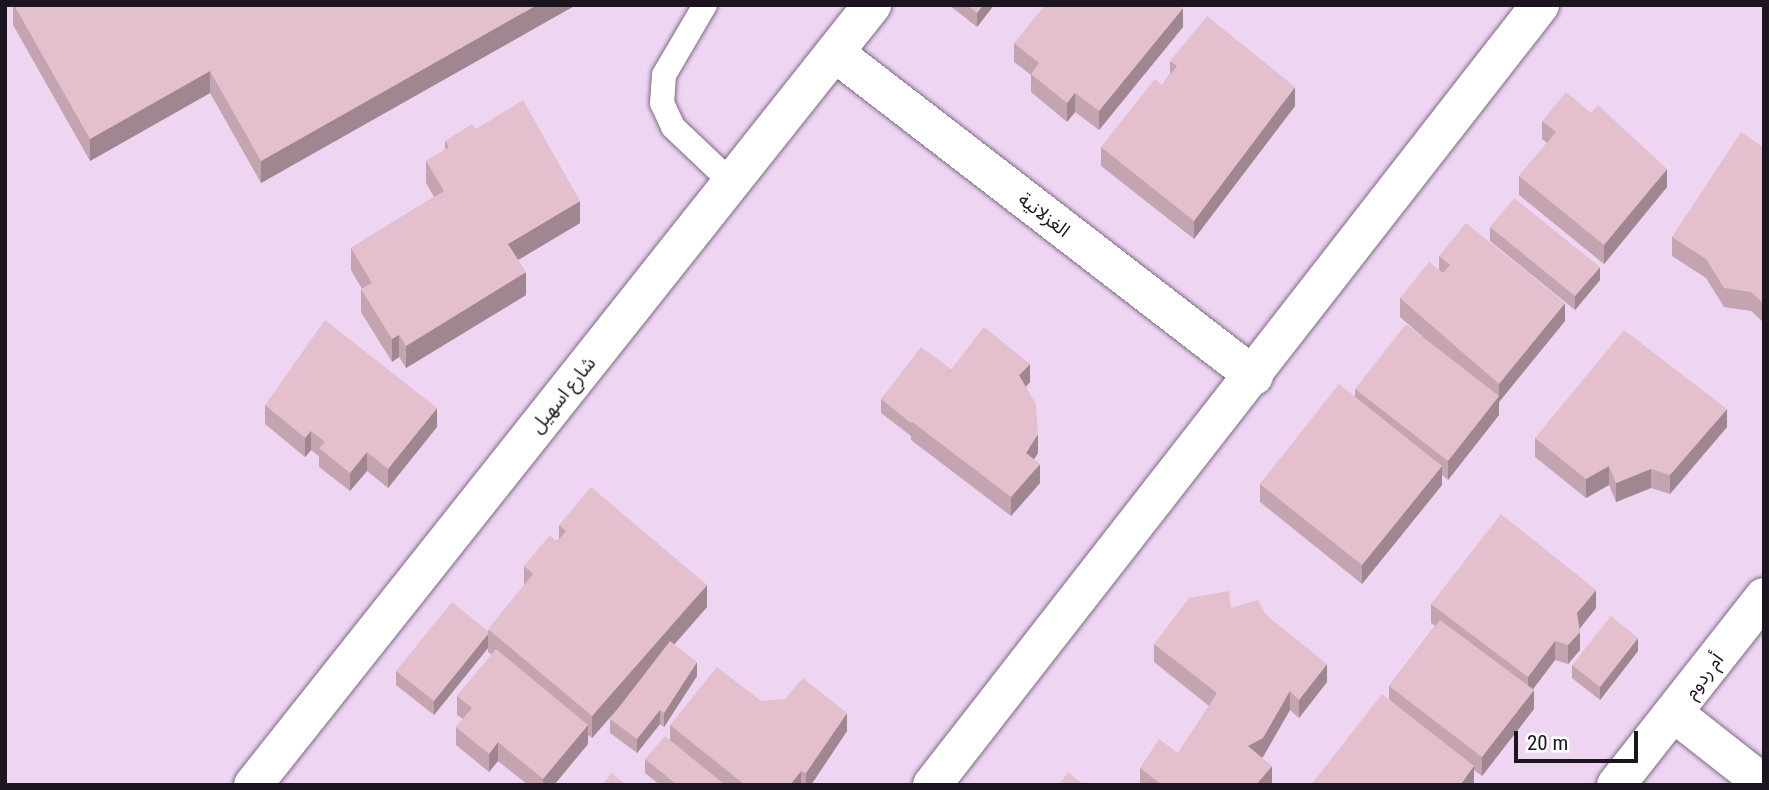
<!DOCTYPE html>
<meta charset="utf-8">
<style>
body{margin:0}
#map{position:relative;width:1769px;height:790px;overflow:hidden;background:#eed6f3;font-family:"Roboto Condensed","Noto Sans Arabic",sans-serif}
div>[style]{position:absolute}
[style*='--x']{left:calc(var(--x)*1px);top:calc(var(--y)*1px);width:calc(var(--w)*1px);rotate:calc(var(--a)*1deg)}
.roads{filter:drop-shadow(0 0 2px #7e6982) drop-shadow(0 0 2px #7e6982)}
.service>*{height:24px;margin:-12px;padding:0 12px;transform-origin:12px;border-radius:12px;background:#fff}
.minor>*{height:38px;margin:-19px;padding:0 19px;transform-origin:19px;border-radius:19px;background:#fff}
.wall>*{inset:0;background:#c4a4b1}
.shaded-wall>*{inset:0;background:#a08690}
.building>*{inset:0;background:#e4bfce}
span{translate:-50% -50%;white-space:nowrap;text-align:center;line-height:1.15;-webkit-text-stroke:5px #fff;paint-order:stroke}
.street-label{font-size:19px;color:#1c141e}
.frame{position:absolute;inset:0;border:7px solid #1c141e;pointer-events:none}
.scale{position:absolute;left:1514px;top:731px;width:124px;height:32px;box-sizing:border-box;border:4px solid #1c141e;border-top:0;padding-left:9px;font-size:21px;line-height:24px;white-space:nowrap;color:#1c141e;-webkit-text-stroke:5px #fff;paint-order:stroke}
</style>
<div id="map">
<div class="roads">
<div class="service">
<i style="--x:705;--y:5;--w:81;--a:120.4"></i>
<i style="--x:664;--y:75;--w:28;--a:94"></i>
<i style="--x:662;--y:103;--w:26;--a:65"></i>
<i style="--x:673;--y:127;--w:81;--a:43.5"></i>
</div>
<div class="minor">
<i style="--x:835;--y:53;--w:529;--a:37.63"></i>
<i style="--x:1675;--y:714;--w:113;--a:38.2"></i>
<i style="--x:253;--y:785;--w:996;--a:-51.56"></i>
<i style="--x:932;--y:785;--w:989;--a:-52.06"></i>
<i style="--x:1616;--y:785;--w:239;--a:-51.8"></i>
</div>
</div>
<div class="wall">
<i style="clip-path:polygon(13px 5px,576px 5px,261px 183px,210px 93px,90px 161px,13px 25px)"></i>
<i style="clip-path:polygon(949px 5px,994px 5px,977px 27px)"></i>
<i style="clip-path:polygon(1183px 27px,1099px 130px,1075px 112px,1067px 122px,1031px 92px,1031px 75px,1014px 62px,1014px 43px)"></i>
<i style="clip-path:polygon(1170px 61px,1295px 106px,1194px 239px,1101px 166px,1101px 147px,1162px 85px,1170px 74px)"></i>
<i style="clip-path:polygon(1542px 121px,1667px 187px,1604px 264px,1519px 195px,1519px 176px,1547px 143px,1542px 139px)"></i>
<i style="clip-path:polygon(476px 129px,580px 223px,518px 260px,526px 295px,406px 368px,399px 357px,392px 362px,361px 312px,361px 289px,362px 289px,351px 270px,351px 248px,434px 197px,426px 183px,426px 161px,445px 150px,445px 141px)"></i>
<i style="clip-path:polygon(1764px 148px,1764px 323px,1751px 311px,1724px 307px,1706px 278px,1672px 256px,1672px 237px)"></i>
<i style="clip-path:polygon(1490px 227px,1600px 280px,1575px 310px,1490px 241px)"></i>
<i style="clip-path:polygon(1439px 256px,1565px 321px,1499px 402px,1499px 415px,1448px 480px,1442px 475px,1442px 485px,1362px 584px,1260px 502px,1260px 484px,1355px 397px,1355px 389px,1423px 337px,1400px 317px,1400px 298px,1439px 271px)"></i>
<i style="clip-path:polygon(951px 369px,1030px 382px,1026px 387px,1038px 453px,1034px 459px,1040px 483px,1011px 516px,911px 440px,911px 436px,881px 413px,881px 399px)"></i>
<i style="clip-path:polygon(265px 405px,437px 427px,388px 488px,367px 471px,350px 491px,319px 467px,319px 456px,311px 450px,305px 457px,265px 424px)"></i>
<i style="clip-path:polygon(1727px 427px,1670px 494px,1651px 488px,1616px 502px,1609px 485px,1586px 498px,1535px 457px,1535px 438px)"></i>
<i style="clip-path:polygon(559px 525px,707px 607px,674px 645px,697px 676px,664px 727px,660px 724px,637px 753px,610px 733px,610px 719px,617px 709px,592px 738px,588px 735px,588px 744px,554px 785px,528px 785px,498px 761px,489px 772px,456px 745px,456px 727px,463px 719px,457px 715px,457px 696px,492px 655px,488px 652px,488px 648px,434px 715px,396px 685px,396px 671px,488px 631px,524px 586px,524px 566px,559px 539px)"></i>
<i style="clip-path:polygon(1431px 604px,1596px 608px,1580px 628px,1580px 650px,1568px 664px,1555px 660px,1532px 689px,1534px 709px,1482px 776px,1474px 770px,1474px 785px,1389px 699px,1389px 686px,1435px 626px,1431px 623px)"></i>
<i style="clip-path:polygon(1231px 608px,1266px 615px,1327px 682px,1299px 718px,1290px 710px,1261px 758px,1272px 785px,1140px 785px,1140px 768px,1178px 753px,1209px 706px,1154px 662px,1154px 644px)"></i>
<i style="clip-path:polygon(1638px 651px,1600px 700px,1572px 678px,1572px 665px)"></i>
<i style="clip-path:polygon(761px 701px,847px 731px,811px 785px,660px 785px,645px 773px,645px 759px,670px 741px,670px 725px)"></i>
</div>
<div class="shaded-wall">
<i style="clip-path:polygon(537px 5px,576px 5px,261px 183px,261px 161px)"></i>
<i style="clip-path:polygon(983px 5px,994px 5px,977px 27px,977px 13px)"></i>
<i style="clip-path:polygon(1183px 8px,1183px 27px,1099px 130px,1099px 111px)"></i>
<i style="clip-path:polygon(210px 71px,210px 93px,90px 161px,90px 139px)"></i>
<i style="clip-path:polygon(1295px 87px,1295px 106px,1194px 239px,1194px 221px)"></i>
<i style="clip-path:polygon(1075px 93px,1075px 112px,1067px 122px,1067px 103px)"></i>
<i style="clip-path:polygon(1667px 169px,1667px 187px,1604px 264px,1604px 245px)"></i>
<i style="clip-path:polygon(580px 201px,580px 223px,508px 266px,508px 244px)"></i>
<i style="clip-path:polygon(1600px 267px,1600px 280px,1575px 310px,1575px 296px)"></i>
<i style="clip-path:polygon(526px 272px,526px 295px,406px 368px,406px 346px)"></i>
<i style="clip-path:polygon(1565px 303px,1565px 321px,1499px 402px,1499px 415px,1448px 480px,1448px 461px,1499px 396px,1499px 384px)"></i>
<i style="clip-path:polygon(399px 335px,399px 357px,392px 362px,392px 339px)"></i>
<i style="clip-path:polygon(1030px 364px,1030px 382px,1019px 394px,1019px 375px)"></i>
<i style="clip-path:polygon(437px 408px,437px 427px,388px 488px,388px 469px)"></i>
<i style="clip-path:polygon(1727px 409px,1727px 427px,1670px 494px,1670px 475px)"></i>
<i style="clip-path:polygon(311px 431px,311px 450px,305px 457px,305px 438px)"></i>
<i style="clip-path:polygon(1038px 434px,1038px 453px,1026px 472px,1026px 453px)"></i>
<i style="clip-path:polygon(367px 452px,367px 471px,350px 491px,350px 473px)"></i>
<i style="clip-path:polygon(1040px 464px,1040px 483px,1011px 516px,1011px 497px)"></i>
<i style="clip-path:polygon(1442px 466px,1442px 485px,1362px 584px,1362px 565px)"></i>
<i style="clip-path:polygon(1609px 466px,1609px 485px,1586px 498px,1586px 479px)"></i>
<i style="clip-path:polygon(1651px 469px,1651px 488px,1616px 502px,1616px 483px)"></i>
<i style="clip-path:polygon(707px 585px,707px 607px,592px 738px,592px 716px)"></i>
<i style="clip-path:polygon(1596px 590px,1596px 608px,1577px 632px,1577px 613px)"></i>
<i style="clip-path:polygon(1580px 632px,1580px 650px,1568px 664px,1568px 645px)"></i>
<i style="clip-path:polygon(488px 634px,488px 648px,434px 715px,434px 701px)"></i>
<i style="clip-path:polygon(1638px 638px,1638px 651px,1600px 700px,1600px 687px)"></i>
<i style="clip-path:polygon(1555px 641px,1555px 660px,1528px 696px,1528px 677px)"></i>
<i style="clip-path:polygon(697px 662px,697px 676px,664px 727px,664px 713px)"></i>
<i style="clip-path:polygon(1327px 664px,1327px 682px,1299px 718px,1299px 700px)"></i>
<i style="clip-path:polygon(1534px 690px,1534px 709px,1482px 776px,1482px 757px)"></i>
<i style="clip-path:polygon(1290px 691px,1290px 710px,1263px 757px,1248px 765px,1248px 746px)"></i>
<i style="clip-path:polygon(660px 710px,660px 724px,637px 753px,637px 739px)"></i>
<i style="clip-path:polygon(847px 713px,847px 731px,811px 785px,806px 785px,806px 773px)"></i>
<i style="clip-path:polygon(588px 725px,588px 744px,554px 785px,543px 785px,543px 779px)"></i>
<i style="clip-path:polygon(498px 742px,498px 761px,489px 772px,489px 754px)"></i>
<i style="clip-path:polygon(1272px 766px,1272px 785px,1256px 785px)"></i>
<i style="clip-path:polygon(1474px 766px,1474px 785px,1460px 785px)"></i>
<i style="clip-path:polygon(801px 771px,801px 785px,790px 785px)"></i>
</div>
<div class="building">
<i style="clip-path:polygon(14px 5px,537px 5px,261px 161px,210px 71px,90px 139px)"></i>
<i style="clip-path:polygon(967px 5px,983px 5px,977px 13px)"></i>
<i style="clip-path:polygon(1045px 5px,1179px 5px,1183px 8px,1099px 111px,1075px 93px,1067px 103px,1031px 74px,1039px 63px,1014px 43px)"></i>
<i style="clip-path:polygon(1207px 16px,1295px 87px,1194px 221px,1101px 147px,1155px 79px,1162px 85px,1177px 66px,1170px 61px)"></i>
<i style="clip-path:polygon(1566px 92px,1591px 113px,1598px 105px,1667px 169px,1604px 245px,1519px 176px,1556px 132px,1542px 121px)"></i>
<i style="clip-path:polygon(523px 100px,580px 201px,508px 244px,526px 272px,406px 346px,399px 335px,392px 339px,361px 289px,372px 283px,351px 248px,444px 191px,426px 161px,449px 147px,445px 141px,472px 124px,476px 129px)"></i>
<i style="clip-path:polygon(1741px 132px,1764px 148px,1764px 304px,1751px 292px,1724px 288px,1706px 259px,1672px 237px)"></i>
<i style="clip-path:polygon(1514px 198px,1600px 267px,1575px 296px,1490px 227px)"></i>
<i style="clip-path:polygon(1466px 223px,1565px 303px,1499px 384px,1400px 298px,1429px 262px,1443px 273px,1450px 265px,1439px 256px)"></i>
<i style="clip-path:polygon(325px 320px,437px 408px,388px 469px,367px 452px,350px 473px,319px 448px,325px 442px,311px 431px,305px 438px,265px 405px)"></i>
<i style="clip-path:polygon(1406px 324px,1499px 396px,1448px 461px,1355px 389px)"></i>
<i style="clip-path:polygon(984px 327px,1030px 364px,1019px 375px,1036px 404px,1038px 434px,1026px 453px,1040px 464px,1011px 497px,911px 421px)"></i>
<i style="clip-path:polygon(1624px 330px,1727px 409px,1670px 475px,1651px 469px,1616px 483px,1609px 466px,1586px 479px,1535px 438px)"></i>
<i style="clip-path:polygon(921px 347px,951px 369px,911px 423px,881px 399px)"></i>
<i style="clip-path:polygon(1339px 384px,1442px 466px,1362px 565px,1260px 484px)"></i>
<i style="clip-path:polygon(591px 487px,707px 585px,592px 716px,488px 629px,533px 574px,524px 566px,550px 535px,557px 542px,566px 531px,559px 525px)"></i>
<i style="clip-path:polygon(1501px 514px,1596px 590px,1577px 613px,1580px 632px,1568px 645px,1555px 641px,1528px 677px,1431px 604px)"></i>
<i style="clip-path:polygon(1229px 591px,1231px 608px,1258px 600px,1266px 615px,1327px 664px,1299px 700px,1290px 691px,1263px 738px,1248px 746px,1272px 766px,1256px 785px,1162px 785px,1140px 768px,1159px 739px,1178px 753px,1217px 693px,1154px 644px,1189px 598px)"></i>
<i style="clip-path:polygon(452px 602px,488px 631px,488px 634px,434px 701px,396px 671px)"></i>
<i style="clip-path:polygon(1611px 616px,1638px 638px,1600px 687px,1572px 665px)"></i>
<i style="clip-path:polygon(1440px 620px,1534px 690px,1482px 757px,1389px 686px)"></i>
<i style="clip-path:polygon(670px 641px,697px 662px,664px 713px,660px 710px,637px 739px,610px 719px)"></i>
<i style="clip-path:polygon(496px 649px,588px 725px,543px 779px,498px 742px,489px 754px,456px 727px,472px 708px,457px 696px)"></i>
<i style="clip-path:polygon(717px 667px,761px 701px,785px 699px,803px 678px,847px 713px,806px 773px,801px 771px,790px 785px,745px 785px,670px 725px)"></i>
<i style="clip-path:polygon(1382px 694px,1474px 766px,1460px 785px,1311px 785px)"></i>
<i style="clip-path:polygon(665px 736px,725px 785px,677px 785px,645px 759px)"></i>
<i style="clip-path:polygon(1068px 772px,1084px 785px,1059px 785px)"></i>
<i style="clip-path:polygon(612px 773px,626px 785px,602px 785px)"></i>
</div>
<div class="street-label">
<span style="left:1044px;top:215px;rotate:38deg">الغزلانية</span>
<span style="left:563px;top:395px;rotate:-51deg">شارع اسهيل</span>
<span style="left:1704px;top:676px;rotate:-53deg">أم ردوم</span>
</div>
<div class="frame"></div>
<div class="scale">20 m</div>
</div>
